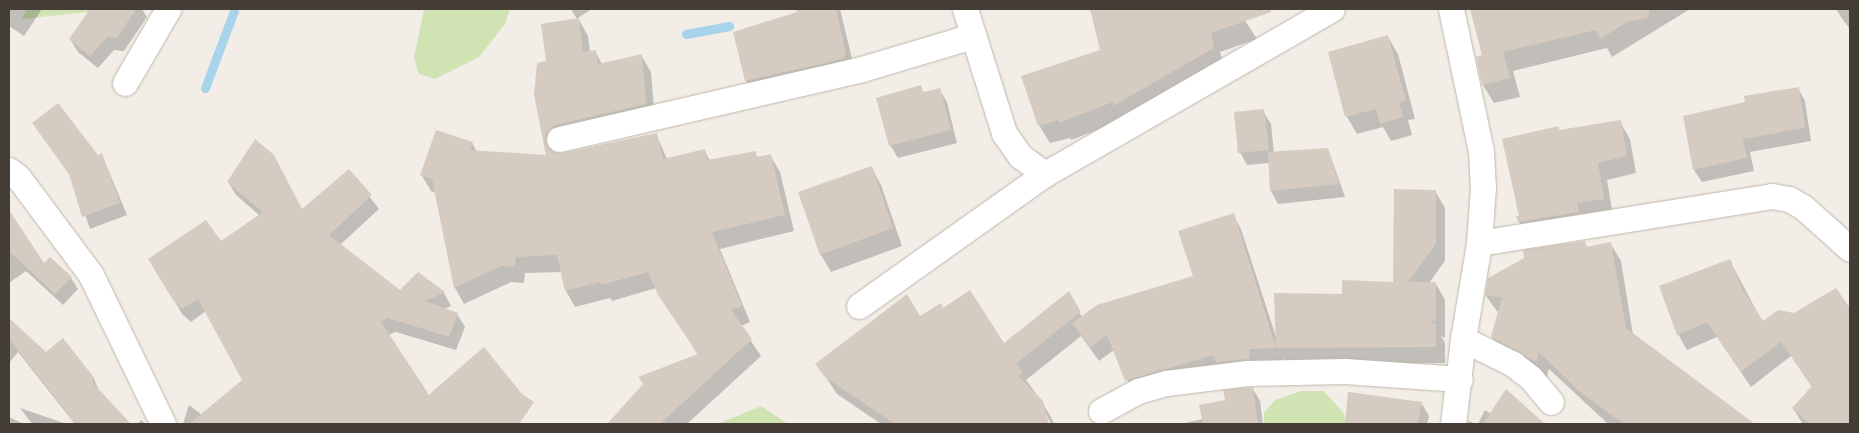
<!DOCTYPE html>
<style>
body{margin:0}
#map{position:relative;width:1859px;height:433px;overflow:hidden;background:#f2ede6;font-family:Mulish,sans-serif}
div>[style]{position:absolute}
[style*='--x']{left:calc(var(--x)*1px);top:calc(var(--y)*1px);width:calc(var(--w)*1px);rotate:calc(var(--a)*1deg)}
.green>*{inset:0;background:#d0e3b2}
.shadow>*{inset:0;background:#0003}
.stream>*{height:9px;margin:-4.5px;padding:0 4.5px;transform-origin:4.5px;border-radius:4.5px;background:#a7d4ea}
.building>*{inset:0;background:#d5cbc0}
.roads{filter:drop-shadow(0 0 1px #bfb7ad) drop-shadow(0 0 1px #bfb7ad)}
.minor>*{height:25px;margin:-12.5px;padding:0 12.5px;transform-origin:12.5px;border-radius:12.5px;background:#fff}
span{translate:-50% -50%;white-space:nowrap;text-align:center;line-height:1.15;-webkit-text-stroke:4.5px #fff;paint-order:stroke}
.frame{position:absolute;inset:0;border:10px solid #443d36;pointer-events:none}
</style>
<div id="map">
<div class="green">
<i style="clip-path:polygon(27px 9px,90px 9px,88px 12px,22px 19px)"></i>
<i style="clip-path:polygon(424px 9px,510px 9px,505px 24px,479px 57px,435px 79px,419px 74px,414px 58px)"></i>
<i style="clip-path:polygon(1301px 391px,1323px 391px,1343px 412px,1347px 424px,1264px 424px,1264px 413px,1275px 400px)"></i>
<i style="clip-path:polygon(761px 406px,788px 424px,718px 424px)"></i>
</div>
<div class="shadow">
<i style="clip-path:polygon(9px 9px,42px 9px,24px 36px,9px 26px)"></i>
<i style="clip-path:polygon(90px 9px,142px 9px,147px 17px,124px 51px,114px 50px,98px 68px,78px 52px,70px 39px)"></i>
<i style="clip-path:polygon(571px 9px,592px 9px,578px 18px,588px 36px,590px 52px,595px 51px,602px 64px,641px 55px,651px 72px,655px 121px,565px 142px,554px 152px,562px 154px,656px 134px,667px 159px,704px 150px,710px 161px,755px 153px,758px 158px,770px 155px,780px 172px,794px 231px,720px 249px,750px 322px,741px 326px,761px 356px,687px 424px,609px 424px,644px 385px,640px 378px,698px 355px,656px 288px,612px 301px,610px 298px,575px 307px,566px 291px,562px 272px,525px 273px,524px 283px,511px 282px,464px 304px,455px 288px,436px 193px,431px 191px,421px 174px,472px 143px,477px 152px,547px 156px,535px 95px,547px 62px,577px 19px)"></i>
<i style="clip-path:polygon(798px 9px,840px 9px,855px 71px,756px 98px,746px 81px,734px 33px,799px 13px)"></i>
<i style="clip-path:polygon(1092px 9px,1228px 9px,1246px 22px,1257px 39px,1220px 52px,1224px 67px,1123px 120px,1071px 140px,1070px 138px,1050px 143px,1039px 125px,1102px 51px)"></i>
<i style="clip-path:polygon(1472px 9px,1690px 9px,1612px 57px,1607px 48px,1513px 71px,1520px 97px,1494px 103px,1483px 85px,1477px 58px,1483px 56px)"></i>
<i style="clip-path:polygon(1836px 9px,1850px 9px,1850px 29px,1843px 20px)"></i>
<i style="clip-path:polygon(1388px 37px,1398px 54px,1415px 119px,1408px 120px,1412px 135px,1391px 141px,1383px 127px,1357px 134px,1347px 117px,1329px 52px)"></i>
<i style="clip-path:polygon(920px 87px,924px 93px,939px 89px,947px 102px,957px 143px,898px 158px,890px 145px)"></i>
<i style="clip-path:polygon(1798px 88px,1805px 101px,1811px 141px,1750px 152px,1754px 171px,1702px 182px,1694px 170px,1747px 103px)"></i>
<i style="clip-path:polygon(1263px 111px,1271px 124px,1274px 153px,1328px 149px,1345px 197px,1278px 204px,1271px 191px,1269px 163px,1247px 165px,1240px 152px)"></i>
<i style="clip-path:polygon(1620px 122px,1630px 139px,1636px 173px,1607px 180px,1613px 216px,1529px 239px,1519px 222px,1558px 127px,1560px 131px)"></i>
<i style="clip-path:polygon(34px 124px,98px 156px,102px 155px,127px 215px,90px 229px,72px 178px)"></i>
<i style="clip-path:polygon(871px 167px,881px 185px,902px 246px,831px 272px,821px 255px,800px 193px)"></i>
<i style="clip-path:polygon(349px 170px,379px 209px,340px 245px,401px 292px,418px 274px,444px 293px,451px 306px,444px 309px,457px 314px,465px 327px,456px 350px,396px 332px,388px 335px,429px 397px,511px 387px,477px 424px,183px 424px,189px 405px,202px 415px,244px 380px,206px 311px,191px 322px,182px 314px,150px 259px,221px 243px,260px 216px,236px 195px,228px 182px,302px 211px)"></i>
<i style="clip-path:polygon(1435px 191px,1445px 208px,1445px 261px,1429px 283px,1436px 284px,1445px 300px,1445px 338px,1441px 336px,1445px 343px,1445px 363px,1287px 364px,1283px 357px,1284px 362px,1135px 396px,1114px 350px,1099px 361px,1081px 336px,1026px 380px,1042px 402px,1052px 419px,1054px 424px,1051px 424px,1043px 407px,1048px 424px,881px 424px,837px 394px,817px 364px,943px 309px,1004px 345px,1068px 293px,1082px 317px,1195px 277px,1233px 215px,1241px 229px,1277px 340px,1343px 296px,1394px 283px)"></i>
<i style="clip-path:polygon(9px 212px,44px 265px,71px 278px,78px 289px,63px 305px,26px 271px,9px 283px)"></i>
<i style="clip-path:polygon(1584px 242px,1588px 248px,1610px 243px,1621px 261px,1633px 335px,1753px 424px,1608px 424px,1549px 369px,1546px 379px,1503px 355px,1492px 337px,1499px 314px,1486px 296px)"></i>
<i style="clip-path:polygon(1730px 261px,1763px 323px,1795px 315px,1835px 289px,1850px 311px,1850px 424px,1802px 423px,1793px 408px,1812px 387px,1791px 356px,1751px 387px,1717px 337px,1687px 350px,1678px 334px)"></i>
<i style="clip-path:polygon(9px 320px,46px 354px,94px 379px,100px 393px,129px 424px,75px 424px,18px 352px,9px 363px)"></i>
<i style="clip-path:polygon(1253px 389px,1260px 401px,1263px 424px,1180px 424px,1203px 419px,1227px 401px)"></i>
<i style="clip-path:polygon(1506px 391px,1540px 424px,1478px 424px,1485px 410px,1491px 414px)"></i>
<i style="clip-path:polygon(1349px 394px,1422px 404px,1429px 416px,1427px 424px,1346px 424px)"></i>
<i style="clip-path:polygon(20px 408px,67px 424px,32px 424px)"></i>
<i style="clip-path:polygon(9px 417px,24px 424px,9px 424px)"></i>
<i style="clip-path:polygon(142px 420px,145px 424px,136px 424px)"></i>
<i style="clip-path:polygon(1469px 421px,1475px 424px,1467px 424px)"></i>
</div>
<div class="stream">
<i style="--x:686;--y:34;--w:44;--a:-10.5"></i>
<i style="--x:205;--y:88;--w:82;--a:-69.4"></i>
</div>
<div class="building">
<i style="clip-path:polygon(90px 9px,136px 9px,117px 38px,107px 37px,90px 56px,69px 39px)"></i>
<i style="clip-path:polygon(797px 9px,836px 9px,846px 53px,843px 59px,745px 81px,733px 32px,797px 12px)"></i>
<i style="clip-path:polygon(1090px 9px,1271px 9px,1271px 12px,1211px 33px,1214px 48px,1113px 106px,1113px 102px,1059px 123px,1059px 120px,1038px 126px,1021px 76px,1100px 50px)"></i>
<i style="clip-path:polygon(1470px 9px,1650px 9px,1648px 18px,1627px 22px,1600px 39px,1596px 30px,1503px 52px,1510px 78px,1482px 85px,1476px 57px,1482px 55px)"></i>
<i style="clip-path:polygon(579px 18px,583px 52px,596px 50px,598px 64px,642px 54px,646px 104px,555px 125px,545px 135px,549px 149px,562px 153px,657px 133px,663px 159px,705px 149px,707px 160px,756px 151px,757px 157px,771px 154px,785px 215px,712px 232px,742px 306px,731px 310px,752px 339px,660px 424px,607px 424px,644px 383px,638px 377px,698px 354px,658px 295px,648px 272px,601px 285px,600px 282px,565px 291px,557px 255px,516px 257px,515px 267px,501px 266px,454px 288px,432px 179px,420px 175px,436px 130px,473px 142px,470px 150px,546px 155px,534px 95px,537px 63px,546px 61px,541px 24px)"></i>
<i style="clip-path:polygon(1388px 35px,1406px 101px,1399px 103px,1403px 117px,1380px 124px,1376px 109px,1345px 117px,1328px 52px)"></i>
<i style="clip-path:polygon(921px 85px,923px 92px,940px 88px,951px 130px,889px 146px,876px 98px)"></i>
<i style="clip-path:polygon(1799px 87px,1805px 128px,1743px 139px,1747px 158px,1693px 170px,1683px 116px,1745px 102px,1744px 96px)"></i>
<i style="clip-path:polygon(58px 103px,98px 155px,102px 153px,120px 203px,82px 217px,69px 174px,32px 123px)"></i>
<i style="clip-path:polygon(1264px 109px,1269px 150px,1238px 153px,1234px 112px)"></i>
<i style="clip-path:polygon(1621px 120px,1627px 156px,1598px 163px,1604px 199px,1577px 203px,1579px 212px,1518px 222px,1516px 216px,1519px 216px,1502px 139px,1559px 126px,1559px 130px)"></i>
<i style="clip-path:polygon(255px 139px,274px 155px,302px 209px,349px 169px,372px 195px,329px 235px,400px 290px,418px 272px,445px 292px,425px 301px,458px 313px,449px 337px,388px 318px,381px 322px,428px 393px,425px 398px,484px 347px,522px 394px,534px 402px,519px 424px,189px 424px,242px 380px,198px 299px,182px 309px,173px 300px,148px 259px,206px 220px,221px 241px,263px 212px,227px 182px)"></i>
<i style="clip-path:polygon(1328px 148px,1339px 184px,1270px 191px,1268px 152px)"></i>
<i style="clip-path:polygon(872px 166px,893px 228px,820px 255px,798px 192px)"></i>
<i style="clip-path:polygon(1394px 189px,1436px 190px,1436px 244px,1408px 282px,1436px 282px,1436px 322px,1430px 320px,1436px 325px,1436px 347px,1276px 348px,1274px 293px,1342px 294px,1342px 280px,1393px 282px)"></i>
<i style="clip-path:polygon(9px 210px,44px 263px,50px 257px,72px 277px,55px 294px,9px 251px)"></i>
<i style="clip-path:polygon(1234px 213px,1276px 348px,1249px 349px,1250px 359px,1216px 362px,1214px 355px,1125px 381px,1107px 335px,1090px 347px,1072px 323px,1097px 305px,1193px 276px,1178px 231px)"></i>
<i style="clip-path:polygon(1585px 241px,1586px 247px,1611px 242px,1626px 328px,1755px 424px,1624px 424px,1579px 391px,1539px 352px,1536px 362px,1491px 337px,1502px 297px,1485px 296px,1488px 278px,1524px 258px,1523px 250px)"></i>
<i style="clip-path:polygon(1730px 259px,1743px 290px,1763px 321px,1778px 310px,1794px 313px,1836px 288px,1850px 308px,1850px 424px,1810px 424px,1792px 408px,1812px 386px,1781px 342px,1741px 372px,1707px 322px,1677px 335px,1659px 286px)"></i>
<i style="clip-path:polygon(970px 290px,1004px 343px,1069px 291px,1081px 312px,1017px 363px,1023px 373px,1018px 376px,1043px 401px,1049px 424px,895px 424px,825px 377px,815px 364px,907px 294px,920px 316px,941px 303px,943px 308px)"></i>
<i style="clip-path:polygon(9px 318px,46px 352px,63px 338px,95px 379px,92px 382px,131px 424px,76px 424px,9px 339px)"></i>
<i style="clip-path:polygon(1253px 387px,1258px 424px,1203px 424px,1199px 405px,1225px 400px,1223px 390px)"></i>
<i style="clip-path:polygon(1506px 389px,1545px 424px,1483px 424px)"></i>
<i style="clip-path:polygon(1348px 392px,1422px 402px,1418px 424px,1345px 424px)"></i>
</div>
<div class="roads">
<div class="minor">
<i style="--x:965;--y:9;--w:130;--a:72.5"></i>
<i style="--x:1004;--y:133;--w:28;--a:55"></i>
<i style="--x:1020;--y:156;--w:31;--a:36"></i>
<i style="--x:1451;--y:9;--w:145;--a:78.1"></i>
<i style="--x:1481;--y:151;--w:36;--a:87"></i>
<i style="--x:1483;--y:187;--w:56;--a:94.1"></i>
<i style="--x:125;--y:83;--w:86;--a:-59.8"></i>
<i style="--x:559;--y:139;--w:311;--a:-13"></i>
<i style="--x:862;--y:69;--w:116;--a:-16.6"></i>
<i style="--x:9;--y:170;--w:11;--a:38"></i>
<i style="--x:18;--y:177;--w:122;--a:53.3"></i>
<i style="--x:91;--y:275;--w:165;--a:64.2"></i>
<i style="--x:859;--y:306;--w:228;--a:-35.4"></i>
<i style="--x:1045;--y:174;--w:331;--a:-29.9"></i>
<i style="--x:1551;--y:402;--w:31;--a:-130"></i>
<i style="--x:1531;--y:378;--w:23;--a:-142"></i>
<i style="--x:1513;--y:364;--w:56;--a:-153.4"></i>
<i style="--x:1463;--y:339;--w:97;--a:-80.5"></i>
<i style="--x:1479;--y:243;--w:297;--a:-9.1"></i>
<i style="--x:1772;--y:196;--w:17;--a:10"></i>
<i style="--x:1789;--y:199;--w:16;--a:30"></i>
<i style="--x:1803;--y:207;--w:63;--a:41.8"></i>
<i style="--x:1101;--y:411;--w:42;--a:-28.4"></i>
<i style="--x:1138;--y:391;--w:29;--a:-16"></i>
<i style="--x:1166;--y:383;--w:82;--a:-7"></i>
<i style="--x:1247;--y:373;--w:98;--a:-1.2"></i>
<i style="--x:1345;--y:371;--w:115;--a:4"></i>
<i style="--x:1453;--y:424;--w:86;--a:-83.3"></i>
</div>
</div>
<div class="frame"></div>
</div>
